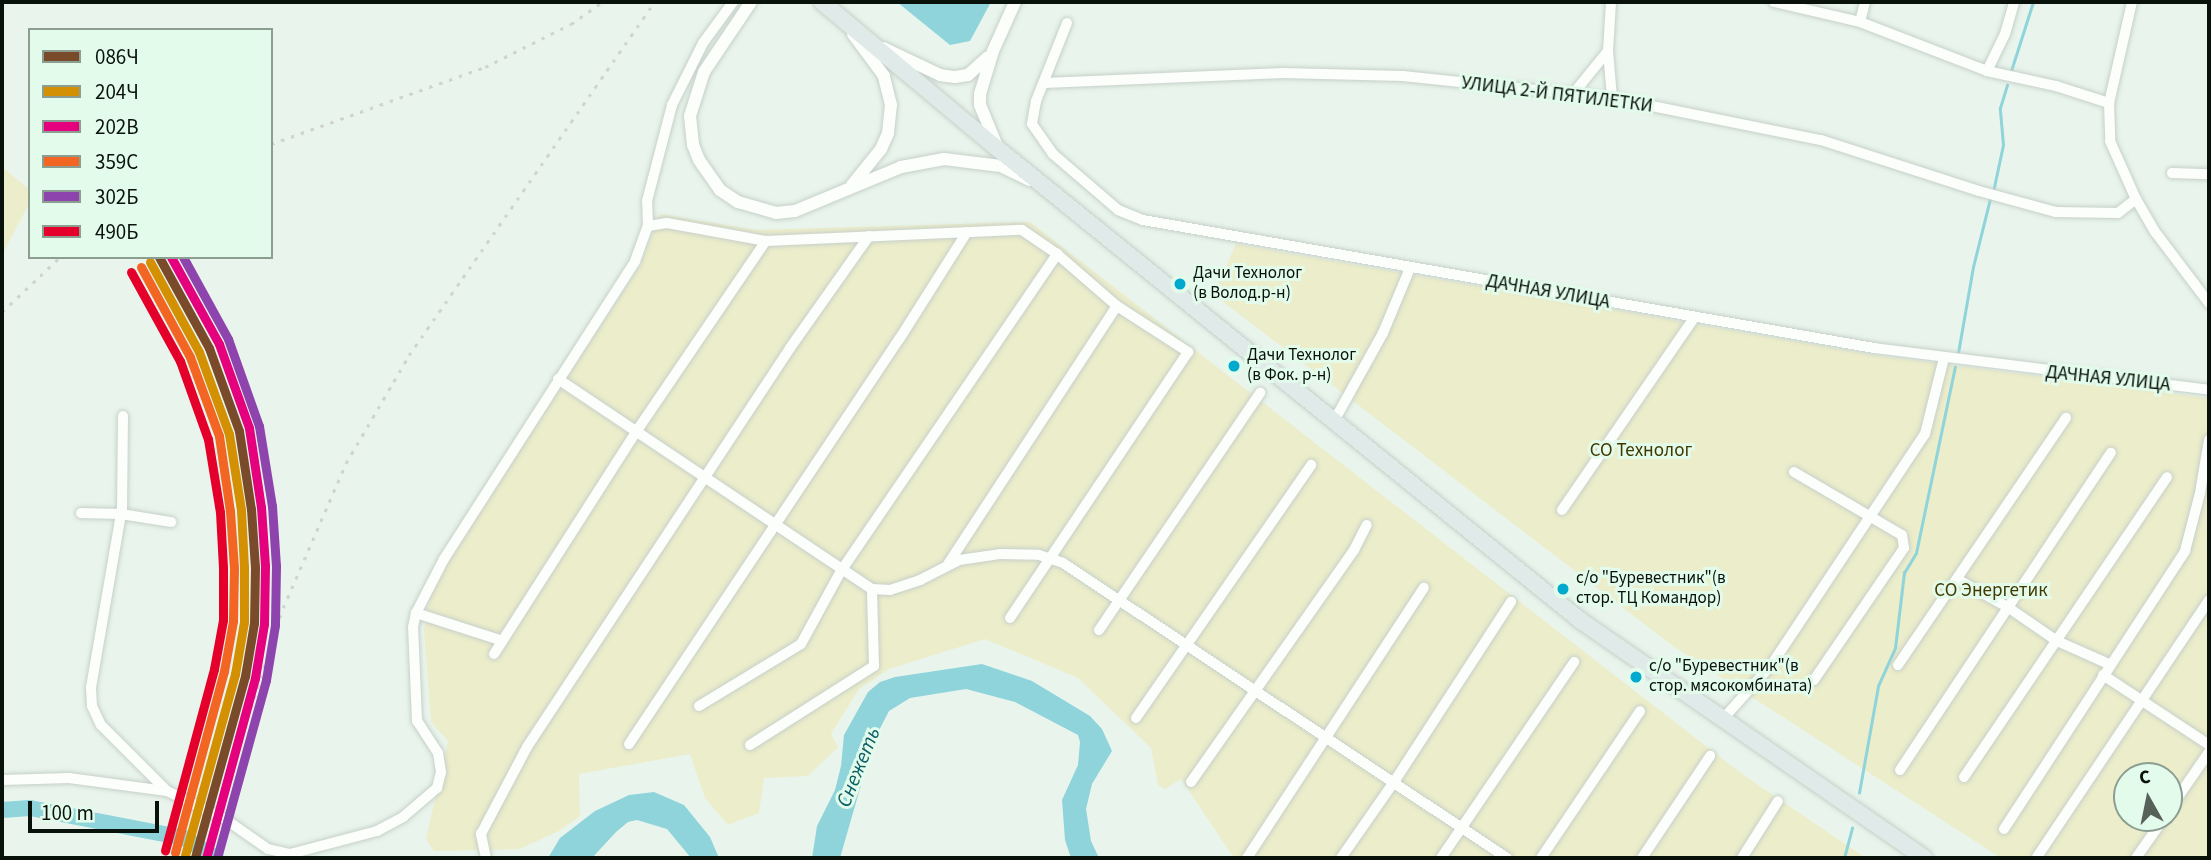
<!DOCTYPE html>
<meta charset="utf-8">
<style>
body{margin:0}
#map{position:relative;width:2211px;height:860px;overflow:hidden;background:#e9f5ec;font-family:"Source Sans 3",sans-serif}
div>[style]{position:absolute}
[style*='--x']{left:calc(var(--x)*1px);top:calc(var(--y)*1px);width:calc(var(--w)*1px);rotate:calc(var(--a)*1deg)}
.green>*{inset:0;background:#ecedca}
.water>*{inset:0;background:#8fd4db}
.stream>*{height:2.5px;margin:-1.25px;padding:0 1.25px;transform-origin:1.25px;border-radius:1.25px;background:#8fd4db}
.river>*{height:16px;margin:-8px;padding:0 8px;transform-origin:8px;border-radius:8px;background:#8fd4db}
.roads{filter:drop-shadow(0 0 2px #c6d0c9) drop-shadow(0 0 2px #c6d0c9)}
.minor>*{height:10px;margin:-5px;padding:0 5px;transform-origin:5px;border-radius:5px;background:#fcfefc}
.tertiary>*{height:12px;margin:-6px;padding:0 6px;transform-origin:6px;border-radius:6px;background:#fcfefc}
.primary>*{height:16px;margin:-8px;padding:0 8px;transform-origin:8px;border-radius:8px;background:#e0ebe9}
.rail>*{height:2.5px;margin-top:-1.25px;transform-origin:0;background:repeating-linear-gradient(90deg,#d0d3d0 0 3.5px,transparent 0 10.5px)}
.rail-1>*{height:9px;margin:-4.5px;padding:0 4.5px;transform-origin:4.5px;border-radius:4.5px;background:#7a4b2a}
.rail-2>*{height:9px;margin:-4.5px;padding:0 4.5px;transform-origin:4.5px;border-radius:4.5px;background:#d39002}
.rail-3>*{height:9px;margin:-4.5px;padding:0 4.5px;transform-origin:4.5px;border-radius:4.5px;background:#e5007d}
.rail-4>*{height:9px;margin:-4.5px;padding:0 4.5px;transform-origin:4.5px;border-radius:4.5px;background:#f26522}
.rail-5>*{height:9px;margin:-4.5px;padding:0 4.5px;transform-origin:4.5px;border-radius:4.5px;background:#8e44ad}
.rail-6>*{height:9px;margin:-4.5px;padding:0 4.5px;transform-origin:4.5px;border-radius:4.5px;background:#e4002b}
.dots>*{width:19px;height:19px;translate:-50% -50%;box-sizing:border-box;border:4px solid #e3fbea;border-radius:50%}
span{translate:-50% -50%;white-space:nowrap;text-align:center;line-height:1.15;-webkit-text-stroke:6px #e3fbea;paint-order:stroke}
.bus-label{font-size:17px;color:#09110b}
.left{translate:0 -50%;text-align:left}
.street-label{font-size:19px;color:#09110b}
.park-label{font-size:19px;color:#423900}
.water-label{font-size:21px;color:#0d5e68;font-style:italic}
.frame{position:absolute;inset:0;border:4px solid #09110b;pointer-events:none}
.legend{position:absolute;left:28px;top:28px;width:245px;height:231px;box-sizing:border-box;background:#e3fbea;border:2px solid #8c9d91;margin:0;padding:9px 12px;list-style:none;font-size:21px;color:#09110b}
.legend li{display:flex;align-items:center;gap:14px;height:35px}
.legend b{width:35px;border:2px solid #8c9d91}
.north{position:absolute;left:2113px;top:762px;width:70px;height:70px;box-sizing:border-box;background:#e3fbea;border:2px solid #8c9d91;border-radius:50%;rotate:351deg;font-size:19px;font-weight:700;line-height:28px;text-align:center;color:#09110b}
.north::after{content:'';display:block;margin:auto;width:24px;height:32px;background:#57615a;clip-path:polygon(50% 0,100% 100%,50% 72%,0 100%)}
.scale{position:absolute;left:28px;top:801px;width:131px;height:32px;box-sizing:border-box;border:4px solid #09110b;border-top:0;padding-left:9px;font-size:21px;line-height:24px;white-space:nowrap;color:#09110b;-webkit-text-stroke:5px #e3fbea;paint-order:stroke}
</style>
<div id="map">
<div class="green">
<i style="clip-path:polygon(2px 167px,29px 189px,30px 202px,2px 255px)"></i>
<i style="clip-path:polygon(660px 214px,757px 230px,1030px 222px,1742px 774px,1866px 858px,1234px 858px,1181px 779px,1165px 789px,1158px 785px,1151px 748px,1078px 678px,985px 639px,889px 669px,859px 689px,831px 734px,838px 747px,808px 776px,764px 778px,759px 813px,728px 825px,705px 798px,690px 754px,579px 774px,580px 816px,559px 831px,520px 849px,434px 851px,426px 839px,448px 741px,431px 722px,424px 630px,433px 580px,640px 266px)"></i>
<i style="clip-path:polygon(evenodd,1236px 244px,1874px 355px,2208px 398px,2209px 858px,2001px 858px,1673px 646px,1213px 294px,1236px 244px,2127px 776px,2169px 776px,2169px 818px,2127px 818px,2127px 776px)"></i>
</div>
<div class="water">
<i style="clip-path:polygon(897px 2px,991px 2px,970px 41px,950px 45px)"></i>
<i style="clip-path:polygon(982px 664px,1032px 681px,1090px 716px,1102px 729px,1112px 751px,1092px 784px,1086px 809px,1091px 841px,1099px 858px,1071px 858px,1065px 840px,1062px 800px,1078px 765px,1080px 742px,1078px 735px,1015px 702px,966px 689px,910px 698px,889px 711px,874px 740px,840px 858px,812px 858px,817px 826px,835px 790px,841px 766px,844px 735px,868px 692px,880px 682px,895px 677px)"></i>
<i style="clip-path:polygon(654px 792px,684px 805px,710px 837px,719px 858px,691px 858px,667px 829px,637px 820px,628px 822px,616px 832px,592px 858px,548px 858px,560px 838px,595px 811px,629px 795px)"></i>
</div>
<div class="stream">
<i style="--x:2011;--y:71;--w:72;--a:-72.3"></i>
<i style="--x:1993;--y:192;--w:48;--a:-78"></i>
<i style="--x:2003;--y:145;--w:37;--a:-95"></i>
<i style="--x:2000;--y:108;--w:24;--a:-73"></i>
<i style="--x:1958;--y:353;--w:87;--a:-80.1"></i>
<i style="--x:1973;--y:267;--w:70;--a:-76"></i>
<i style="--x:1859;--y:793;--w:109;--a:-79.9"></i>
<i style="--x:1878;--y:686;--w:42;--a:-65.9"></i>
<i style="--x:1895;--y:648;--w:76;--a:-83.2"></i>
<i style="--x:1904;--y:573;--w:23;--a:-59"></i>
<i style="--x:1916;--y:553;--w:190;--a:-78.2"></i>
<i style="--x:1844;--y:858;--w:31;--a:-75"></i>
</div>
<div class="river">
<i style="--x:2;--y:810;--w:28;--a:-4"></i>
<i style="--x:30;--y:808;--w:157;--a:11"></i>
<i style="--x:184;--y:838;--w:38;--a:32"></i>
</div>
<div class="roads">
<div class="minor">
<i style="--x:1611;--y:2;--w:49;--a:93.5"></i>
<i style="--x:1608;--y:51;--w:47;--a:85.1"></i>
<i style="--x:1774;--y:2;--w:88;--a:13.1"></i>
<i style="--x:1860;--y:22;--w:136;--a:21.1"></i>
<i style="--x:1987;--y:71;--w:71;--a:12.3"></i>
<i style="--x:2056;--y:86;--w:56;--a:17.8"></i>
<i style="--x:2132;--y:2;--w:104;--a:102.8"></i>
<i style="--x:2109;--y:103;--w:38;--a:88"></i>
<i style="--x:2110;--y:141;--w:64;--a:65.9"></i>
<i style="--x:2136;--y:199;--w:39;--a:60"></i>
<i style="--x:2156;--y:233;--w:88;--a:52.9"></i>
<i style="--x:1860;--y:22;--w:21;--a:-76"></i>
<i style="--x:1067;--y:23;--w:84;--a:111.7"></i>
<i style="--x:1036;--y:101;--w:23;--a:100"></i>
<i style="--x:1032;--y:124;--w:37;--a:55"></i>
<i style="--x:1053;--y:154;--w:86;--a:40.7"></i>
<i style="--x:1118;--y:210;--w:27;--a:22"></i>
<i style="--x:1143;--y:220;--w:742;--a:9.93"></i>
<i style="--x:1874;--y:348;--w:338;--a:7.1"></i>
<i style="--x:1987;--y:71;--w:41;--a:-64.1"></i>
<i style="--x:2005;--y:34;--w:33;--a:-74"></i>
<i style="--x:1044;--y:83;--w:239;--a:-2.4"></i>
<i style="--x:1283;--y:73;--w:120;--a:1.4"></i>
<i style="--x:1403;--y:76;--w:210;--a:6"></i>
<i style="--x:1612;--y:98;--w:213;--a:11.4"></i>
<i style="--x:1821;--y:140;--w:166;--a:17.9"></i>
<i style="--x:1979;--y:191;--w:80;--a:15.3"></i>
<i style="--x:2056;--y:212;--w:62;--a:0.9"></i>
<i style="--x:2118;--y:213;--w:23;--a:-38"></i>
<i style="--x:1573;--y:94;--w:55;--a:-50.9"></i>
<i style="--x:2172;--y:173;--w:37;--a:2"></i>
<i style="--x:648;--y:226;--w:19;--a:-9"></i>
<i style="--x:667;--y:223;--w:101;--a:10.3"></i>
<i style="--x:766;--y:241;--w:256;--a:-2.5"></i>
<i style="--x:1022;--y:230;--w:42;--a:34.4"></i>
<i style="--x:1057;--y:254;--w:79;--a:40.9"></i>
<i style="--x:1117;--y:306;--w:85;--a:32.9"></i>
<i style="--x:1188;--y:352;--w:320;--a:123.8"></i>
<i style="--x:558;--y:379;--w:378;--a:33.8"></i>
<i style="--x:872;--y:589;--w:18;--a:3"></i>
<i style="--x:890;--y:590;--w:32;--a:-18"></i>
<i style="--x:920;--y:580;--w:44;--a:-27.1"></i>
<i style="--x:959;--y:560;--w:41;--a:-8.3"></i>
<i style="--x:1000;--y:554;--w:39;--a:1"></i>
<i style="--x:1039;--y:555;--w:25;--a:18"></i>
<i style="--x:1063;--y:563;--w:533;--a:33.6"></i>
<i style="--x:123;--y:416;--w:92;--a:90.6"></i>
<i style="--x:122;--y:508;--w:183;--a:99.8"></i>
<i style="--x:91;--y:688;--w:18;--a:87"></i>
<i style="--x:92;--y:706;--w:21;--a:65"></i>
<i style="--x:101;--y:725;--w:93;--a:45"></i>
<i style="--x:1334;--y:421;--w:101;--a:-60.9"></i>
<i style="--x:1383;--y:333;--w:70;--a:-67.4"></i>
<i style="--x:1794;--y:472;--w:125;--a:30.3"></i>
<i style="--x:1902;--y:535;--w:13;--a:81"></i>
<i style="--x:1904;--y:548;--w:160;--a:124.3"></i>
<i style="--x:1562;--y:510;--w:233;--a:-55.5"></i>
<i style="--x:81;--y:513;--w:40;--a:1.4"></i>
<i style="--x:121;--y:514;--w:51;--a:9.1"></i>
<i style="--x:948;--y:564;--w:308;--a:-56.8"></i>
<i style="--x:1957;--y:579;--w:60;--a:29.1"></i>
<i style="--x:2009;--y:608;--w:58;--a:34.5"></i>
<i style="--x:2057;--y:641;--w:57;--a:23.9"></i>
<i style="--x:416;--y:613;--w:88;--a:17.8"></i>
<i style="--x:1099;--y:630;--w:287;--a:-55.8"></i>
<i style="--x:494;--y:654;--w:264;--a:-57.4"></i>
<i style="--x:636;--y:432;--w:231;--a:-55.8"></i>
<i style="--x:1898;--y:665;--w:299;--a:-55.8"></i>
<i style="--x:2103;--y:675;--w:127;--a:33.4"></i>
<i style="--x:699;--y:706;--w:119;--a:-31.3"></i>
<i style="--x:801;--y:644;--w:83;--a:-61.3"></i>
<i style="--x:841;--y:571;--w:384;--a:-55.7"></i>
<i style="--x:1136;--y:718;--w:308;--a:-55.3"></i>
<i style="--x:1722;--y:720;--w:75;--a:-48.2"></i>
<i style="--x:1772;--y:664;--w:276;--a:-56.4"></i>
<i style="--x:1925;--y:434;--w:78;--a:-76"></i>
<i style="--x:629;--y:744;--w:488;--a:-56.3"></i>
<i style="--x:900;--y:338;--w:125;--a:-57.7"></i>
<i style="--x:750;--y:745;--w:147;--a:-32.5"></i>
<i style="--x:874;--y:666;--w:77;--a:-91.5"></i>
<i style="--x:1900;--y:770;--w:381;--a:-56.4"></i>
<i style="--x:1964;--y:777;--w:362;--a:-55.9"></i>
<i style="--x:2;--y:780;--w:67;--a:-1.7"></i>
<i style="--x:69;--y:778;--w:99;--a:7.6"></i>
<i style="--x:167;--y:791;--w:64;--a:25.8"></i>
<i style="--x:225;--y:819;--w:52;--a:34.9"></i>
<i style="--x:268;--y:849;--w:23;--a:13"></i>
<i style="--x:290;--y:854;--w:90;--a:-14.8"></i>
<i style="--x:377;--y:831;--w:30;--a:-28"></i>
<i style="--x:403;--y:817;--w:45;--a:-40.5"></i>
<i style="--x:437;--y:788;--w:16;--a:-76"></i>
<i style="--x:441;--y:772;--w:19;--a:-99"></i>
<i style="--x:438;--y:753;--w:38;--a:-123"></i>
<i style="--x:417;--y:721;--w:94;--a:-92.4"></i>
<i style="--x:413;--y:627;--w:14;--a:-78"></i>
<i style="--x:416;--y:613;--w:61;--a:-62.6"></i>
<i style="--x:444;--y:559;--w:354;--a:-57.3"></i>
<i style="--x:635;--y:261;--w:37;--a:-70"></i>
<i style="--x:648;--y:226;--w:25;--a:-92"></i>
<i style="--x:647;--y:201;--w:99;--a:-75.4"></i>
<i style="--x:672;--y:105;--w:69;--a:-63.4"></i>
<i style="--x:703;--y:43;--w:51;--a:-53.8"></i>
<i style="--x:1191;--y:782;--w:284;--a:-54.9"></i>
<i style="--x:1354;--y:550;--w:28;--a:-63"></i>
<i style="--x:2169;--y:810;--w:70;--a:-55.4"></i>
<i style="--x:2004;--y:829;--w:332;--a:-56.9"></i>
<i style="--x:2185;--y:551;--w:60;--a:-75.5"></i>
<i style="--x:2200;--y:493;--w:54;--a:-80.4"></i>
<i style="--x:2037;--y:857;--w:309;--a:-56.2"></i>
<i style="--x:486;--y:858;--w:25;--a:-102"></i>
<i style="--x:481;--y:834;--w:98;--a:-62.1"></i>
<i style="--x:527;--y:747;--w:478;--a:-56.6"></i>
<i style="--x:790;--y:348;--w:137;--a:-54.8"></i>
<i style="--x:1247;--y:858;--w:323;--a:-56.8"></i>
<i style="--x:1341;--y:858;--w:93;--a:-55.1"></i>
<i style="--x:1394;--y:782;--w:215;--a:-57"></i>
<i style="--x:1441;--y:858;--w:237;--a:-55.8"></i>
<i style="--x:1541;--y:858;--w:177;--a:-56"></i>
<i style="--x:1642;--y:858;--w:123;--a:-56.3"></i>
<i style="--x:1742;--y:858;--w:67;--a:-57.7"></i>
<i style="--x:2136;--y:858;--w:49;--a:-55"></i>
</div>
<div class="tertiary">
<i style="--x:751;--y:2;--w:84;--a:123.9"></i>
<i style="--x:704;--y:72;--w:46;--a:107.7"></i>
<i style="--x:690;--y:116;--w:29;--a:84"></i>
<i style="--x:693;--y:145;--w:16;--a:68"></i>
<i style="--x:699;--y:160;--w:37;--a:55"></i>
<i style="--x:720;--y:190;--w:22;--a:34"></i>
<i style="--x:738;--y:202;--w:40;--a:16"></i>
<i style="--x:776;--y:213;--w:19;--a:-6"></i>
<i style="--x:795;--y:211;--w:115;--a:-22.5"></i>
<i style="--x:901;--y:167;--w:44;--a:-10.5"></i>
<i style="--x:944;--y:159;--w:57;--a:7"></i>
<i style="--x:1001;--y:166;--w:32;--a:26"></i>
<i style="--x:883;--y:48;--w:63;--a:25.3"></i>
<i style="--x:940;--y:75;--w:15;--a:8"></i>
<i style="--x:955;--y:77;--w:13;--a:-9"></i>
<i style="--x:968;--y:75;--w:27;--a:-42"></i>
<i style="--x:997;--y:146;--w:44;--a:-112.5"></i>
<i style="--x:980;--y:105;--w:11;--a:-90"></i>
<i style="--x:980;--y:94;--w:45;--a:-73.2"></i>
<i style="--x:993;--y:51;--w:54;--a:-65.8"></i>
<i style="--x:852;--y:185;--w:46;--a:-51.1"></i>
<i style="--x:881;--y:149;--w:17;--a:-66"></i>
<i style="--x:888;--y:133;--w:28;--a:-84"></i>
<i style="--x:891;--y:105;--w:30;--a:-104"></i>
<i style="--x:884;--y:76;--w:52;--a:-126.4"></i>
</div>
<div class="primary">
<i style="--x:822;--y:2;--w:229;--a:39.9"></i>
<i style="--x:998;--y:149;--w:750;--a:38.99"></i>
<i style="--x:1581;--y:621;--w:417;--a:34.6"></i>
</div>
</div>
<div class="rail">
<i style="--x:271;--y:144;--w:227;--a:-19.8"></i>
<i style="--x:485;--y:67;--w:96;--a:-26.6"></i>
<i style="--x:571;--y:24;--w:39;--a:-35"></i>
<i style="--x:2;--y:312;--w:80;--a:-43.5"></i>
<i style="--x:203;--y:858;--w:262;--a:-72.3"></i>
<i style="--x:283;--y:608;--w:158;--a:-66.5"></i>
<i style="--x:346;--y:463;--w:125;--a:-59.7"></i>
<i style="--x:409;--y:355;--w:430;--a:-55.2"></i>
</div>
<div class="rail-1">
<i style="--x:159;--y:257;--w:104;--a:61.2"></i>
<i style="--x:209;--y:348;--w:88;--a:70.1"></i>
<i style="--x:239;--y:431;--w:79;--a:81.3"></i>
<i style="--x:251;--y:509;--w:58;--a:86.1"></i>
<i style="--x:255;--y:567;--w:56;--a:91"></i>
<i style="--x:254;--y:623;--w:54;--a:99.6"></i>
<i style="--x:245;--y:676;--w:189;--a:105.4"></i>
</div>
<div class="rail-2">
<i style="--x:150;--y:262;--w:102;--a:61.4"></i>
<i style="--x:199;--y:352;--w:87;--a:69.9"></i>
<i style="--x:229;--y:434;--w:77;--a:81"></i>
<i style="--x:241;--y:510;--w:57;--a:87"></i>
<i style="--x:244;--y:567;--w:55;--a:90"></i>
<i style="--x:244;--y:622;--w:53;--a:99.8"></i>
<i style="--x:235;--y:674;--w:188;--a:105.4"></i>
</div>
<div class="rail-3">
<i style="--x:171;--y:257;--w:99;--a:61.1"></i>
<i style="--x:219;--y:344;--w:89;--a:70.3"></i>
<i style="--x:249;--y:428;--w:80;--a:81.4"></i>
<i style="--x:261;--y:507;--w:59;--a:86.1"></i>
<i style="--x:265;--y:566;--w:58;--a:91"></i>
<i style="--x:264;--y:624;--w:55;--a:99.5"></i>
<i style="--x:255;--y:678;--w:187;--a:105.2"></i>
</div>
<div class="rail-4">
<i style="--x:141;--y:267;--w:102;--a:61.4"></i>
<i style="--x:190;--y:357;--w:84;--a:69.8"></i>
<i style="--x:219;--y:436;--w:76;--a:81.7"></i>
<i style="--x:230;--y:511;--w:57;--a:86"></i>
<i style="--x:234;--y:568;--w:53;--a:91.1"></i>
<i style="--x:233;--y:621;--w:51;--a:100.2"></i>
<i style="--x:224;--y:671;--w:188;--a:105.1"></i>
</div>
<div class="rail-5">
<i style="--x:183;--y:257;--w:94;--a:61.2"></i>
<i style="--x:228;--y:339;--w:92;--a:70.4"></i>
<i style="--x:259;--y:426;--w:81;--a:80.8"></i>
<i style="--x:272;--y:506;--w:60;--a:86.2"></i>
<i style="--x:276;--y:566;--w:59;--a:91"></i>
<i style="--x:275;--y:625;--w:56;--a:99.3"></i>
<i style="--x:266;--y:680;--w:185;--a:105.4"></i>
</div>
<div class="rail-6">
<i style="--x:131;--y:272;--w:102;--a:61.2"></i>
<i style="--x:180;--y:361;--w:83;--a:70.3"></i>
<i style="--x:208;--y:439;--w:74;--a:80.7"></i>
<i style="--x:220;--y:512;--w:56;--a:86.9"></i>
<i style="--x:223;--y:568;--w:52;--a:90"></i>
<i style="--x:223;--y:620;--w:50;--a:100.4"></i>
<i style="--x:214;--y:669;--w:188;--a:105.1"></i>
</div>
<div class="dots">
<i style="left:1180px;top:284px;background:#00a9ce"></i>
<i style="left:1234px;top:366px;background:#00a9ce"></i>
<i style="left:1563px;top:589px;background:#00a9ce"></i>
<i style="left:1636px;top:677px;background:#00a9ce"></i>
</div>
<div class="bus-label">
<span class="left" style="left:1193px;top:284px">Дачи Технолог<br>(в Волод.р-н)</span>
<span class="left" style="left:1247px;top:366px">Дачи Технолог<br>(в Фок. р-н)</span>
<span class="left" style="left:1576px;top:589px">с/о "Буревестник"(в<br>стор. ТЦ Командор)</span>
<span class="left" style="left:1649px;top:677px">с/о "Буревестник"(в<br>стор. мясокомбината)</span>
</div>
<div class="street-label">
<span style="left:1557px;top:95px;rotate:7deg">УЛИЦА 2-Й ПЯТИЛЕТКИ</span>
<span style="left:1548px;top:292px;rotate:10deg">ДАЧНАЯ УЛИЦА</span>
<span style="left:2108px;top:379px;rotate:6deg">ДАЧНАЯ УЛИЦА</span>
</div>
<div class="park-label">
<span style="left:1641px;top:451px">СО Технолог</span>
<span style="left:1991px;top:591px">СО Энергетик</span>
</div>
<div class="water-label">
<span style="left:858px;top:767px;rotate:-68deg">Снежеть</span>
</div>
<div class="frame"></div>
<ul class="legend">
<li><b style="height:9px;background:#7a4b2a"></b>086Ч</li>
<li><b style="height:9px;background:#d39002"></b>204Ч</li>
<li><b style="height:9px;background:#e5007d"></b>202В</li>
<li><b style="height:9px;background:#f26522"></b>359С</li>
<li><b style="height:9px;background:#8e44ad"></b>302Б</li>
<li><b style="height:9px;background:#e4002b"></b>490Б</li>
</ul>
<div class="north">С</div>
<div class="scale">100 m</div>
</div>
